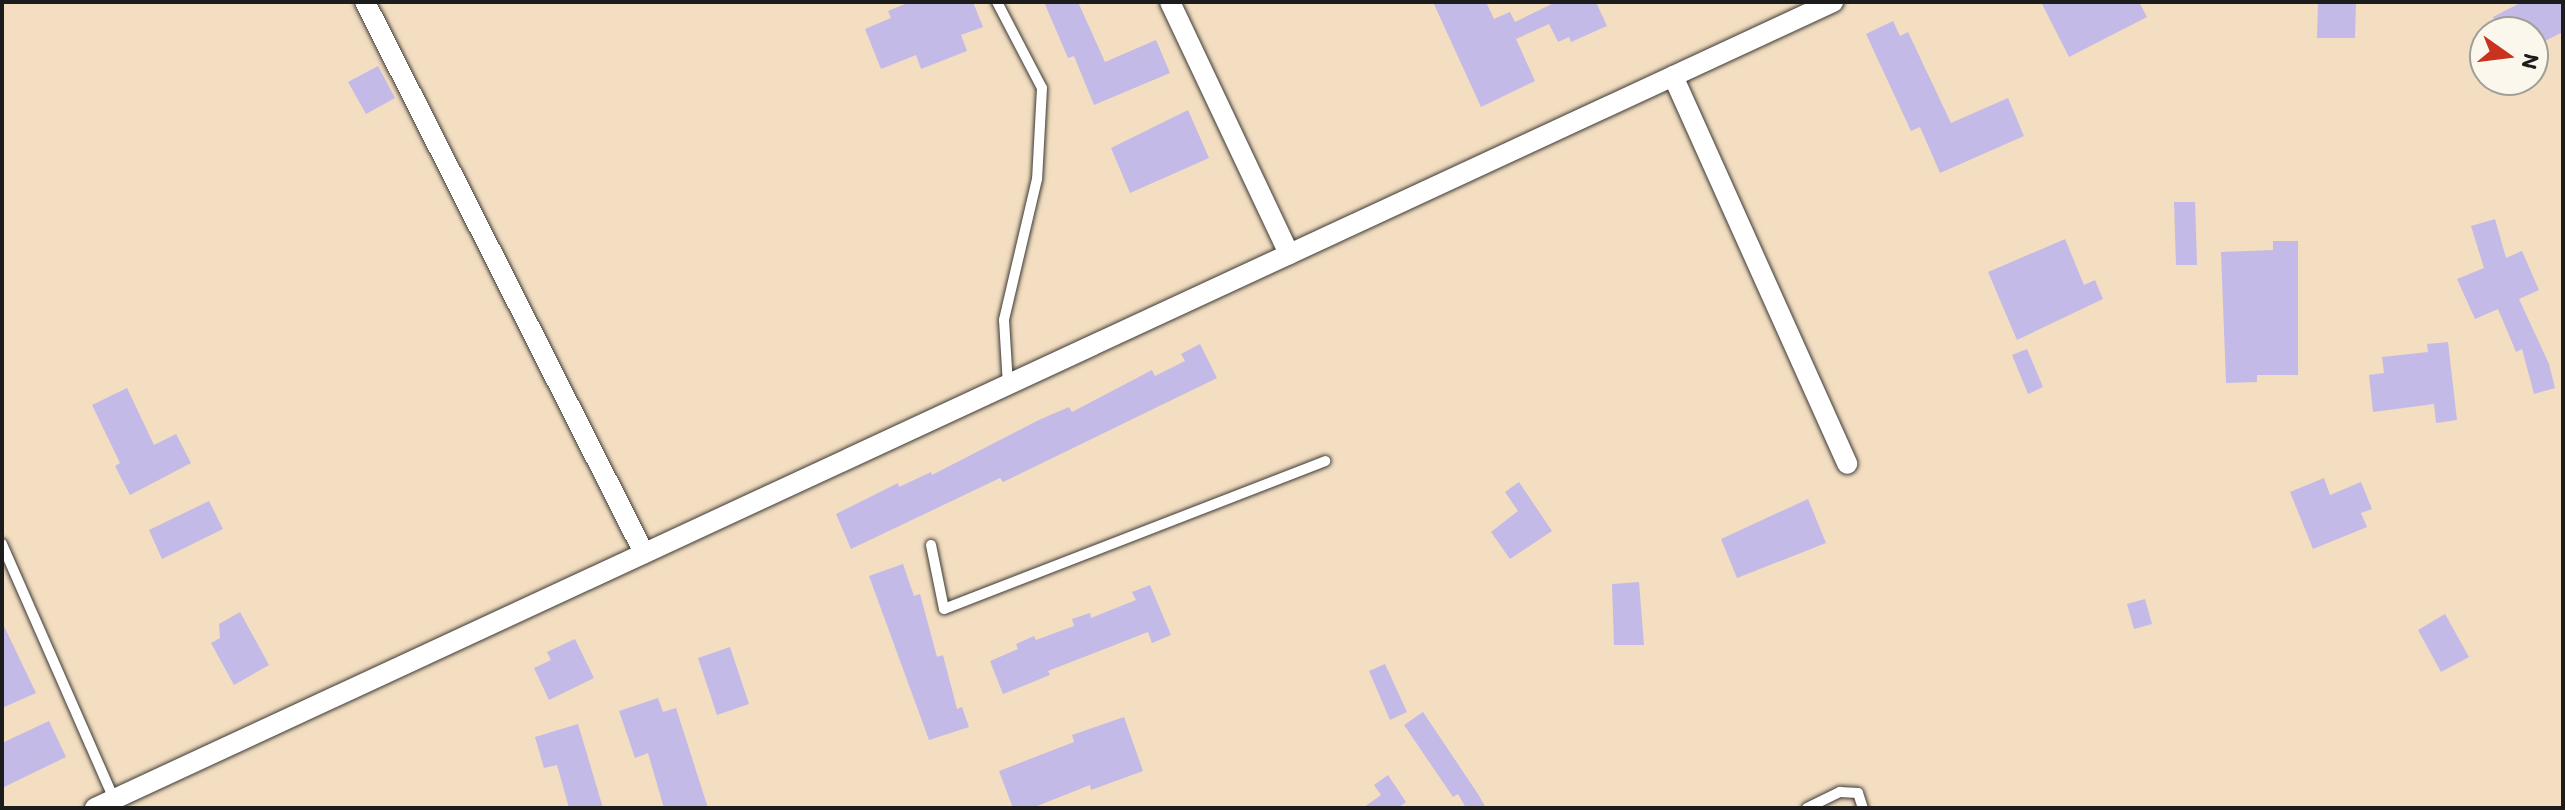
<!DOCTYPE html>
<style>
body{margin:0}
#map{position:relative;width:2565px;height:810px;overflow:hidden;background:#f3dec1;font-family:Itim,sans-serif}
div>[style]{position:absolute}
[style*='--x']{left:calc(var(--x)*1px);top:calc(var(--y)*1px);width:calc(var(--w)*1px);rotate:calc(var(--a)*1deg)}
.building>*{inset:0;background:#c3bae7}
.roads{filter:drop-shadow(0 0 2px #3c3935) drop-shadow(0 0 2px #3c3935)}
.lane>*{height:10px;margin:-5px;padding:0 5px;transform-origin:5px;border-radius:5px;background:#fff}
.street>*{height:20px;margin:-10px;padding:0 10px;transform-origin:10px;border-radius:10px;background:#fff}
span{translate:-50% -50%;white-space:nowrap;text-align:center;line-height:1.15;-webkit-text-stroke:7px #fbf7ec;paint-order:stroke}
.frame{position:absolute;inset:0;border:4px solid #1c1c1c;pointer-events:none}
.north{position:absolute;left:2469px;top:16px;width:80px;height:80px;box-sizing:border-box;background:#fbf7ec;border:2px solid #a29f99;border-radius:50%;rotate:104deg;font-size:22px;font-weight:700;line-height:32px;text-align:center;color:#1c1c1c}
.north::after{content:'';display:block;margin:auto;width:28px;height:36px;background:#c8321e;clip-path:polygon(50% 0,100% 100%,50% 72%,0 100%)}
</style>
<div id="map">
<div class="building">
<i style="clip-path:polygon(910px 2px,973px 2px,983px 27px,961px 35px,967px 51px,921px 69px,916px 55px,881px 69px,865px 29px,891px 18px,888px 11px)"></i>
<i style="clip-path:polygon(1044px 2px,1078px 2px,1105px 62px,1156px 40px,1170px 73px,1094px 105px,1074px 56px,1068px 58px)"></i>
<i style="clip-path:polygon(1433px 2px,1486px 2px,1494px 19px,1510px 12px,1515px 22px,1556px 2px,1596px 2px,1607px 26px,1571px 42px,1569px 37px,1558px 42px,1549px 24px,1516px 39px,1535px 81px,1481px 107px)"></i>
<i style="clip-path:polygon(2041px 2px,2139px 2px,2147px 17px,2069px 57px)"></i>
<i style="clip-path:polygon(2318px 2px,2356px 2px,2355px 38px,2317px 38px)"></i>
<i style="clip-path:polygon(2522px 2px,2563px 2px,2563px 32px,2533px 47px,2533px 32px,2501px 32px,2493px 17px)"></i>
<i style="clip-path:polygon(1893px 21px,1900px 36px,1908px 32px,1951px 123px,2008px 98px,2024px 136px,1940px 173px,1920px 127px,1911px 131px,1866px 34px)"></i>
<i style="clip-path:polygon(378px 66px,395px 98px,366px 114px,348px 82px)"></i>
<i style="clip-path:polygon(1188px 110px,1209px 158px,1130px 193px,1111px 148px)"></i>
<i style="clip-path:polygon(2174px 202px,2195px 202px,2197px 265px,2176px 265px)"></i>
<i style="clip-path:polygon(2495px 219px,2506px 258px,2522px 251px,2539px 290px,2519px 299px,2549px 364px,2555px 388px,2534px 394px,2522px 349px,2516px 352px,2498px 309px,2475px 319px,2457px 279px,2484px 268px,2471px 226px)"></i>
<i style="clip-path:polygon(2065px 239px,2084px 285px,2095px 280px,2103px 299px,2017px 340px,1988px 272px)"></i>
<i style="clip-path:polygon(2273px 241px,2298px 241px,2298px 375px,2257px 375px,2257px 382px,2226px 383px,2221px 252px,2273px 250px)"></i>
<i style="clip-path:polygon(2448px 342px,2457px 420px,2436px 423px,2434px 404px,2373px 412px,2369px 375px,2384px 373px,2382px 357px,2428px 352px,2427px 344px)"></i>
<i style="clip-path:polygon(1200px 344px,1217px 378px,1003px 482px,1000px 478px,851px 549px,836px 514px,898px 483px,899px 487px,931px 472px,932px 475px,1041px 419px,1069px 407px,1072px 412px,1152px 370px,1155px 376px,1185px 361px,1181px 354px)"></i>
<i style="clip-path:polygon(2027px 349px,2043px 387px,2028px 394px,2012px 355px)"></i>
<i style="clip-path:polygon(127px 388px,154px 445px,176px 434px,191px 463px,130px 495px,115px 466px,120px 463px,92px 405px)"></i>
<i style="clip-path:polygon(2324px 478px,2330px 495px,2361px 482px,2372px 509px,2361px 513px,2367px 527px,2313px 549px,2290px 492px)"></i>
<i style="clip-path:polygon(1519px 482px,1552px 531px,1510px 559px,1491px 532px,1518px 511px,1505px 492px)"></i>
<i style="clip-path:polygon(1808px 499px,1826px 543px,1737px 578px,1721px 539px)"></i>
<i style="clip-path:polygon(209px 501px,223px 529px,162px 559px,149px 530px)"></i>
<i style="clip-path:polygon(903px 564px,914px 596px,920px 594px,937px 657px,943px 655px,957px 709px,962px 707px,969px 727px,929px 740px,869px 576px)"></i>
<i style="clip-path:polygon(1639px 582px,1644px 645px,1614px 645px,1612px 584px)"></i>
<i style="clip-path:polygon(1150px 585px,1171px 635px,1152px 643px,1148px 632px,1048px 671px,1050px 675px,1003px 694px,990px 661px,1018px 649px,1016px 644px,1034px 636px,1036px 640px,1074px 626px,1072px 619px,1090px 613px,1091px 618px,1136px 600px,1132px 592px)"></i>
<i style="clip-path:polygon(2145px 599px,2152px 624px,2134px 629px,2127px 604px)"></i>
<i style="clip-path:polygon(240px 612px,269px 665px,234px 685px,211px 643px,220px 638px,219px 624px)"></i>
<i style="clip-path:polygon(2445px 614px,2469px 657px,2441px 672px,2418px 630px)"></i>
<i style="clip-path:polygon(2px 622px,36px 693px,2px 708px)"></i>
<i style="clip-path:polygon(575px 639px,594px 678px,549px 700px,534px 668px,551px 660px,547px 652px)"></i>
<i style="clip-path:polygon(730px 647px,749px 704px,717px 715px,698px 658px)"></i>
<i style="clip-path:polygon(1385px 664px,1407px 712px,1390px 720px,1369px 671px)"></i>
<i style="clip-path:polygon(658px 698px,663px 712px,676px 708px,708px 808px,664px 808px,648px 753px,635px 758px,619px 711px)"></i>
<i style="clip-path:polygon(1423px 712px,1478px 794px,1486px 808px,1466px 808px,1458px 794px,1453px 797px,1404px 725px)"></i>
<i style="clip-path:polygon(1124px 717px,1143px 771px,1091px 790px,1090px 785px,1032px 808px,1013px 808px,999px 771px,1074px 742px,1072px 735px)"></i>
<i style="clip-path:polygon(49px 721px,66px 757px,2px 788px,2px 743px)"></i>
<i style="clip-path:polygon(578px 724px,603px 808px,569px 808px,557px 765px,544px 768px,535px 737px)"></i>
<i style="clip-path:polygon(1388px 775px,1406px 802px,1398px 808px,1363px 808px,1381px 795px,1374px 785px)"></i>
</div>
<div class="roads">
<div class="lane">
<i style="--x:997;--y:2;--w:97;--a:62.4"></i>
<i style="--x:1042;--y:88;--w:91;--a:93.1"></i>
<i style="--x:1037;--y:179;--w:145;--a:103.2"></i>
<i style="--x:1004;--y:320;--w:65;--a:86.5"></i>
<i style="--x:2;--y:544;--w:279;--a:66.3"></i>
<i style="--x:931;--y:545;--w:65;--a:78.5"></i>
<i style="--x:944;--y:609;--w:409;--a:-21.2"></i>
<i style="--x:1807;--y:808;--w:37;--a:-26"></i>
<i style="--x:1840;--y:792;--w:18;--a:3"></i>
<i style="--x:1858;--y:793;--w:16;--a:72"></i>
</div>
<div class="street">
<i style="--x:365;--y:2;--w:618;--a:63.14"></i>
<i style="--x:1170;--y:2;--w:279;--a:64.7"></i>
<i style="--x:1673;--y:76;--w:425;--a:65.8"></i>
<i style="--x:95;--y:808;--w:1916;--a:-24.88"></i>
</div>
</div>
<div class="frame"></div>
<div class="north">N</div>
</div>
